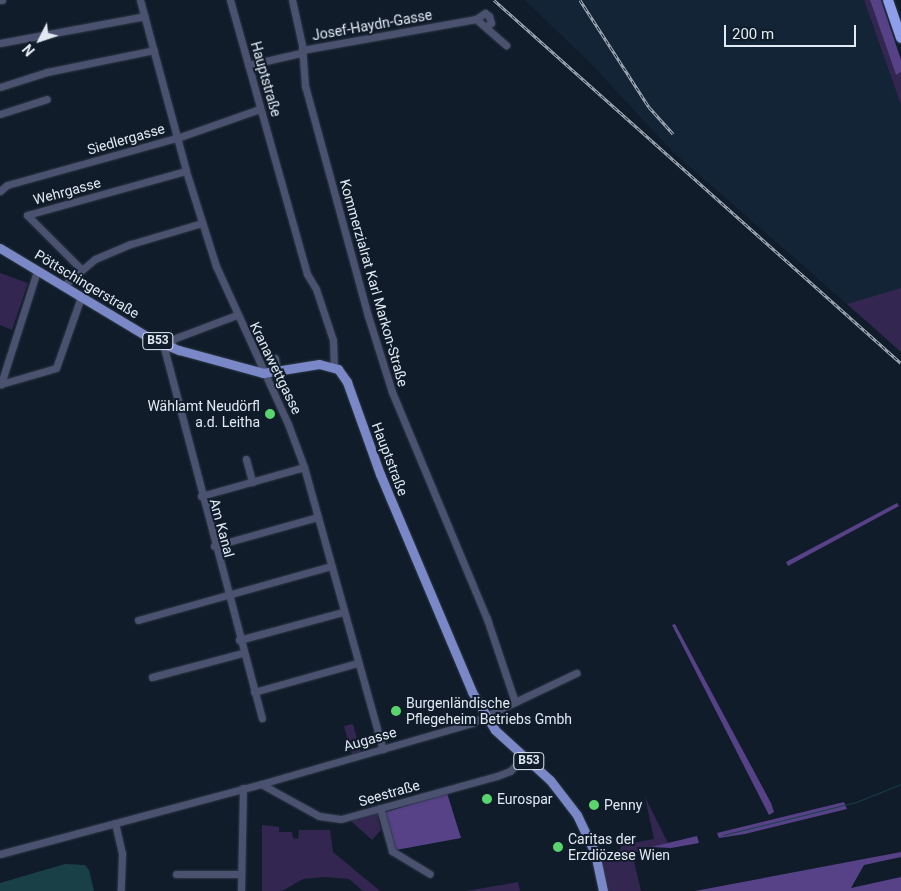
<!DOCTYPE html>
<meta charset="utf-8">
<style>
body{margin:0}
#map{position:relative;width:901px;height:891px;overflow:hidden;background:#101c2a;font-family:Roboto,sans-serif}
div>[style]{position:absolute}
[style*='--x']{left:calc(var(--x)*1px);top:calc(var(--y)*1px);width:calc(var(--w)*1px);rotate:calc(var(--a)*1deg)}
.built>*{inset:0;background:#132437}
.green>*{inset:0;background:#332751}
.forest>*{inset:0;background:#574288}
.water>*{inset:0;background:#194047}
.stream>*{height:1px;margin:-0.5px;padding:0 0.5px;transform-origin:0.5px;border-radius:0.5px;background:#194047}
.roads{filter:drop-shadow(0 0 1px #2d3946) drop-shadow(0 0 1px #2d3946)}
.minor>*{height:7px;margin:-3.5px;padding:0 3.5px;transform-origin:3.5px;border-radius:3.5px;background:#4b5270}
.major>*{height:9px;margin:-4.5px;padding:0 4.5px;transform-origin:4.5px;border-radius:4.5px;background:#7b88c7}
.highway>*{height:10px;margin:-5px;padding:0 5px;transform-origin:5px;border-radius:5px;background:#8e9eea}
.rail>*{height:3px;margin-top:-1.5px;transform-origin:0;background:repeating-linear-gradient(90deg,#101c2a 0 4px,#acb5c0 0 8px);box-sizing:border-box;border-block:1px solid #acb5c0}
.dots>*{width:14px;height:14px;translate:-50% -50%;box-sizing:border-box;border:2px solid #101c2a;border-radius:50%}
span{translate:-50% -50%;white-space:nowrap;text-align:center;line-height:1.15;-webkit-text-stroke:4px #101c2a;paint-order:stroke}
.shield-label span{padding:1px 4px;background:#101c2a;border:1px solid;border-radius:4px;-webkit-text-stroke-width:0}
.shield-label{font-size:12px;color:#e1e9f3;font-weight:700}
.street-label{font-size:14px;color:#e1e9f3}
.poi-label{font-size:14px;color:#e1e9f3}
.right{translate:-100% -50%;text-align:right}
.left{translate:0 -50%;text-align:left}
.north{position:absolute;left:15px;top:15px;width:50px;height:50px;-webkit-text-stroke:4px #101c2a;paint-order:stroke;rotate:229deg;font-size:14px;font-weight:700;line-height:20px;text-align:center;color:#e1e9f3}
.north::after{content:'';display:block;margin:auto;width:18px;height:22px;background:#e1e9f3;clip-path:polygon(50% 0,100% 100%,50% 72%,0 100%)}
.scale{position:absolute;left:724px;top:25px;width:132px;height:22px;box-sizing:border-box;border:2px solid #e1e9f3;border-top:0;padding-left:6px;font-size:15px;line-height:18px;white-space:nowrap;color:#e1e9f3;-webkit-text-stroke:4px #101c2a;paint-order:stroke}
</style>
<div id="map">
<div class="built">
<i style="clip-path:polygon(525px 0,864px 0,901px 105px,901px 288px,847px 304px,673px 152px,593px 66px)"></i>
</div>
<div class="green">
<i style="clip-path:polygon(864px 0,870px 0,896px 75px,901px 72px,901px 105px)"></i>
<i style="clip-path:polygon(0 273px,28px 283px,12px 330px,0 325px)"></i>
<i style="clip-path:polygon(901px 288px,901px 352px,847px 304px)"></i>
<i style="clip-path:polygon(353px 724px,361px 753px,352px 755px,344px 726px)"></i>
<i style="clip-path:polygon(645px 797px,668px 843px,632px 853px,641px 891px,608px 891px,600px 855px,619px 852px,622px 845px,654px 839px)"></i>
<i style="clip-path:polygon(377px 813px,381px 830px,372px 840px,351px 821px)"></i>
<i style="clip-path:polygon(262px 825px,279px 827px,279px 832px,292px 832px,293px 838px,298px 839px,299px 830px,330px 830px,333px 852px,380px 891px,363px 891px,349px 879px,325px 877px,303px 879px,282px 891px,262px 891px)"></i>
<i style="clip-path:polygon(518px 882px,520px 891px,466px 891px)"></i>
</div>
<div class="forest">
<i style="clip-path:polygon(870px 0,881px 0,901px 60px,901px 72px,896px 75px)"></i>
<i style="clip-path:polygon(897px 503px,899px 506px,788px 566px,786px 562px)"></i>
<i style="clip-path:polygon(675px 624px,771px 803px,774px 812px,769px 815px,672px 625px)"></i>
<i style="clip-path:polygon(447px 793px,461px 838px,396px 850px,383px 813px)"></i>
<i style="clip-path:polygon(844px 802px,847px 809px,745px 834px,719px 838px,717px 833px)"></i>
<i style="clip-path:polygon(697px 836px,699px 843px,671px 848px,651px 847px)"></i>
<i style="clip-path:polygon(901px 852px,901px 857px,864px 865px,851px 888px,901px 877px,901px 891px,695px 891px)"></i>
</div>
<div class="water">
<i style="clip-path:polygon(65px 864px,85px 865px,89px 870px,94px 891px,0 891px,0 883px)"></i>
</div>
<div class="stream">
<i style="--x:723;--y:835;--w:137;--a:-13.9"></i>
<i style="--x:856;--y:802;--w:48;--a:-21.8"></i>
</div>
<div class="roads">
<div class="minor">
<i style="--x:0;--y:0;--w:2;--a:0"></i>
<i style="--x:140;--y:0;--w:177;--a:74.9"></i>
<i style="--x:186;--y:171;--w:100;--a:72.5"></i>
<i style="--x:216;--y:266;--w:174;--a:65.5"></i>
<i style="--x:288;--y:424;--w:46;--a:69.6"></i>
<i style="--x:304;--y:467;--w:293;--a:74.4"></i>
<i style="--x:230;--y:0;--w:285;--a:74.3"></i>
<i style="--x:307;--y:274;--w:17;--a:59"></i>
<i style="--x:316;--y:289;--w:54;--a:71.6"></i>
<i style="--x:333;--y:340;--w:26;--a:88"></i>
<i style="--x:476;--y:19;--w:11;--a:-34"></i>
<i style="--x:485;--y:13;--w:5;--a:37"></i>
<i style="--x:489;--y:16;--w:7;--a:74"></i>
<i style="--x:491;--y:23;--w:5;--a:143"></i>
<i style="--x:0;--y:43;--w:147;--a:-10.5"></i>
<i style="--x:302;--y:50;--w:177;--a:-10.1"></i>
<i style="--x:476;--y:19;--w:40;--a:41"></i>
<i style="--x:248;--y:65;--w:54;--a:-12.8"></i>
<i style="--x:0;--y:87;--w:49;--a:-17.7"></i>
<i style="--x:47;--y:72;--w:109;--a:-11.6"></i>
<i style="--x:0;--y:114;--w:49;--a:-17.7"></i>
<i style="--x:0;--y:191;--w:9;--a:-41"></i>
<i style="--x:7;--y:185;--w:176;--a:-15.5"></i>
<i style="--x:177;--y:138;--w:88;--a:-19.3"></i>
<i style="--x:81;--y:269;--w:76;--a:-135"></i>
<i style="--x:27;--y:215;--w:165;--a:-15.5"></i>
<i style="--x:37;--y:271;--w:119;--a:107.7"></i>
<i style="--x:1;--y:384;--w:57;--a:-16.2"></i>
<i style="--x:56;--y:368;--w:75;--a:-70.6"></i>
<i style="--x:63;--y:286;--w:42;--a:-40.2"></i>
<i style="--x:95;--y:259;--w:39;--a:-23"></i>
<i style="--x:131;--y:244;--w:74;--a:-16.5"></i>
<i style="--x:163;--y:344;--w:387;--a:75.2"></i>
<i style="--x:171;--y:347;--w:8;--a:-76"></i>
<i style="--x:173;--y:339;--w:68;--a:-20.6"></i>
<i style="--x:275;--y:358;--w:15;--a:82"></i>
<i style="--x:246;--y:459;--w:24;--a:75"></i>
<i style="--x:201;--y:496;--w:107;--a:-15.7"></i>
<i style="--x:214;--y:546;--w:108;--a:-15.6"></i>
<i style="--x:138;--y:620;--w:201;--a:-15.6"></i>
<i style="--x:239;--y:640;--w:108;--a:-15.1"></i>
<i style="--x:152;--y:677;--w:94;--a:-14.8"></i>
<i style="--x:254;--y:692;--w:107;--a:-15.7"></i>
<i style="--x:515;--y:702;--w:68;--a:-25.4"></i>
<i style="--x:261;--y:784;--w:66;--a:28.9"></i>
<i style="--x:319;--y:816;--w:22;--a:8"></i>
<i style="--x:341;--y:819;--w:162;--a:-15.4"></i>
<i style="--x:497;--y:776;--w:14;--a:-21"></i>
<i style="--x:510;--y:771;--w:20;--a:-45"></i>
<i style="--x:380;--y:808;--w:45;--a:74.4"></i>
<i style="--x:392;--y:851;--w:44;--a:31.2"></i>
<i style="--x:115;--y:823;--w:32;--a:77"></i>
<i style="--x:122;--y:854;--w:37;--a:92"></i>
<i style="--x:0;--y:854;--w:270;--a:-15"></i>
<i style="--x:261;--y:784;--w:220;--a:-16.1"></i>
<i style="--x:472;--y:723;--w:48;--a:-26"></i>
<i style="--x:515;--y:702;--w:88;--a:-108.6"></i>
<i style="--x:487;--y:619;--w:246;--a:-112.7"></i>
<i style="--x:392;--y:392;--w:80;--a:-107.5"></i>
<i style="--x:368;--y:316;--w:238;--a:-105.3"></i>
<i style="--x:305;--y:86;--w:41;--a:-94.2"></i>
<i style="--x:302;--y:45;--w:46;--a:-102.5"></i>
<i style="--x:176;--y:874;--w:65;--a:0"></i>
<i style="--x:241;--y:891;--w:103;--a:-88.9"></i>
</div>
<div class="major">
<i style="--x:0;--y:248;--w:173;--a:31"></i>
<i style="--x:148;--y:337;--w:34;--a:23"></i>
<i style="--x:179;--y:350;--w:87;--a:15.3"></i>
<i style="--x:263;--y:373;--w:57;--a:-9.1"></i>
<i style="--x:319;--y:364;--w:20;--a:15"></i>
<i style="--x:338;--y:369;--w:16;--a:55"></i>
<i style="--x:347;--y:382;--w:98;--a:70.3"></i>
<i style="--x:380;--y:474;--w:237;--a:67.1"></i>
<i style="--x:472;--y:692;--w:44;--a:58.8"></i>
<i style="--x:495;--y:730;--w:74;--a:42.3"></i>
<i style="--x:550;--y:780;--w:44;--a:52.4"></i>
<i style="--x:577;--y:815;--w:42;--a:64.7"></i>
<i style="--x:595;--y:853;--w:39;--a:78"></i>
</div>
<div class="highway">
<i style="--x:888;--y:0;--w:40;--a:71.1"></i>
</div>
</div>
<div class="rail">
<i style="--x:494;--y:0;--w:545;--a:41.73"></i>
<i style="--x:580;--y:0;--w:127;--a:57.2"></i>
<i style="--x:649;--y:107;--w:36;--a:48"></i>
</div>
<div class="dots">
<i style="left:270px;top:414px;background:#5ad56e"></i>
<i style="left:396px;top:711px;background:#5ad56e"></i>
<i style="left:487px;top:799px;background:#5ad56e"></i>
<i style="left:594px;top:805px;background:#5ad56e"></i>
<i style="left:558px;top:847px;background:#5ad56e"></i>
</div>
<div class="shield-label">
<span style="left:158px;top:341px">B53</span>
<span style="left:529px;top:761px">B53</span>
</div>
<div class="street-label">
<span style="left:372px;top:25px;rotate:-10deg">Josef-Haydn-Gasse</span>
<span style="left:266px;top:79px;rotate:74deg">Hauptstraße</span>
<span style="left:126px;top:139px;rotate:-16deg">Siedlergasse</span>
<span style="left:67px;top:191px;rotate:-15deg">Wehrgasse</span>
<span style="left:374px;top:283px;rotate:74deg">Kommerzialrat Karl Markon-Straße</span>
<span style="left:87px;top:284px;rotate:31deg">Pöttschingerstraße</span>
<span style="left:276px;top:368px;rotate:64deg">Kranawettgasse</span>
<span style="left:390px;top:459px;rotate:69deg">Hauptstraße</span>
<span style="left:222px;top:528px;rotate:75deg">Am Kanal</span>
<span style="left:370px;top:739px;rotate:-16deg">Augasse</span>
<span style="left:389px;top:793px;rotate:-16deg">Seestraße</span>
</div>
<div class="poi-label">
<span class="right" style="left:260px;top:414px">Wählamt Neudörfl<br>a.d. Leitha</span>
<span class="left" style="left:406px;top:711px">Burgenländische<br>Pflegeheim Betriebs Gmbh</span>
<span class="left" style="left:497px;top:799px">Eurospar</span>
<span class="left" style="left:604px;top:805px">Penny</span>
<span class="left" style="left:568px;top:847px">Caritas der<br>Erzdiözese Wien</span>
</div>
<div class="north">N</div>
<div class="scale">200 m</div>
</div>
